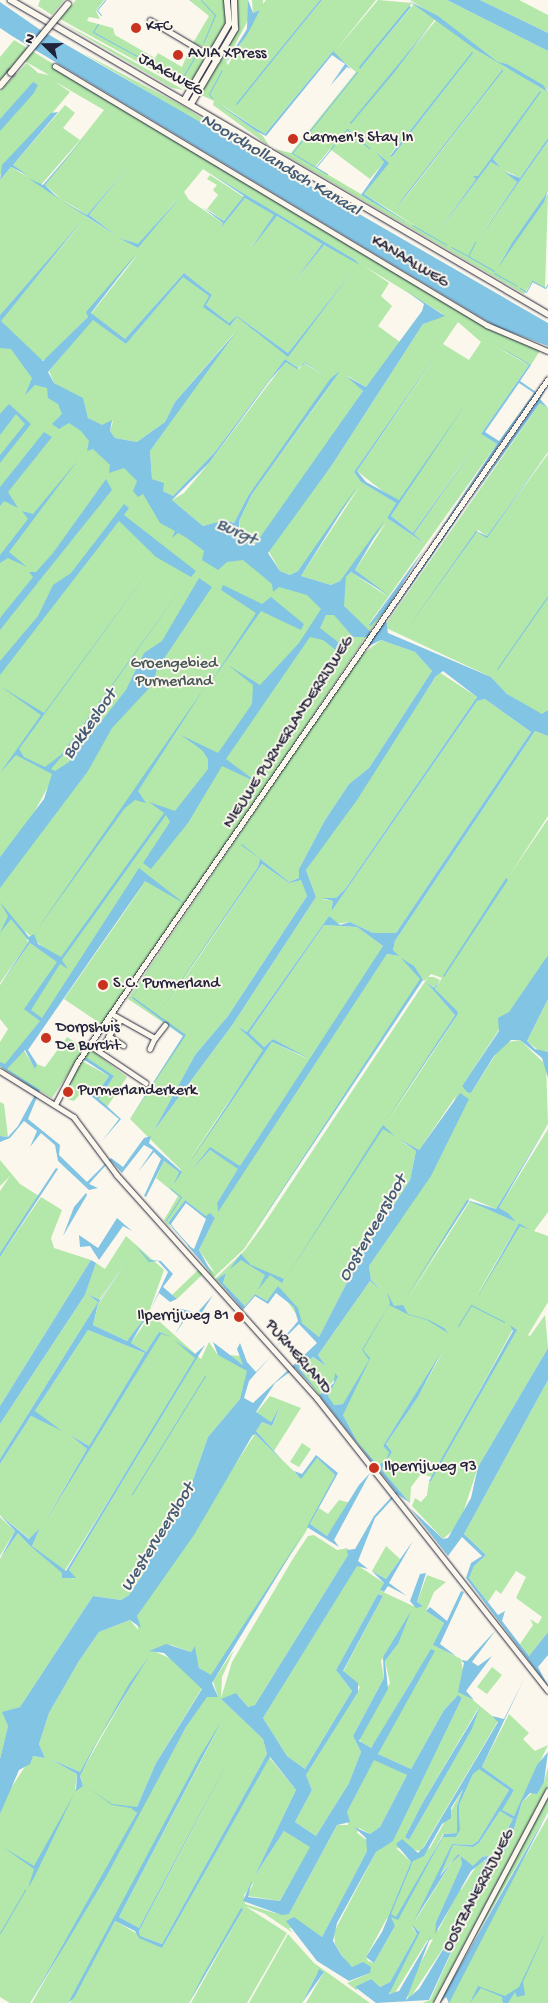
<!DOCTYPE html>
<style>
body{margin:0}
#map{position:relative;width:548px;height:2003px;overflow:hidden;background:#fbf7ec;font-family:"Gochi Hand",sans-serif}
div>[style]{position:absolute}
[style*='--x']{left:calc(var(--x)*1px);top:calc(var(--y)*1px);width:calc(var(--w)*1px);rotate:calc(var(--a)*1deg)}
.green>*{inset:0;background:#b3e8aa}
.water>*{inset:0;background:#82c4e3}
.stream>*{height:1px;margin:-0.5px;padding:0 0.5px;transform-origin:0.5px;border-radius:0.5px;background:#82c4e3}
.roads{filter:drop-shadow(0 0 1px #22223b) drop-shadow(0 0 1px #22223b)}
.minor>*{height:4.5px;margin:-2.25px;padding:0 2.25px;transform-origin:2.25px;border-radius:2.25px;background:#fbf7ec}
.major>*{height:5.5px;margin:-2.75px;padding:0 2.75px;transform-origin:2.75px;border-radius:2.75px;background:#fbf7ec}
.bridges{filter:drop-shadow(0 0 1px #22223b) drop-shadow(0 0 1px #22223b)}
.major-bridge>*{height:5.5px;margin:-2.75px;padding:0 2.75px;transform-origin:2.75px;border-radius:2.75px;background:#fbf7ec}
.dots>*{width:14px;height:14px;translate:-50% -50%;box-sizing:border-box;border:2px solid #fbf7ec;border-radius:50%}
span{translate:-50% -50%;white-space:nowrap;text-align:center;line-height:1.15;-webkit-text-stroke:4px #fbf7ec;paint-order:stroke}
.poi-label{font-size:16px;color:#22223b}
.left{translate:0 -50%;text-align:left}
.right{translate:-100% -50%;text-align:right}
.street-label{font-size:16px;color:#22223b}
.park-label{font-size:16px;color:#465457}
.water-label{font-size:18px;color:#445b76;font-style:italic}
.north{position:absolute;left:20px;top:20px;width:50px;height:50px;-webkit-text-stroke:4px #fbf7ec;paint-order:stroke;rotate:292deg;font-size:14px;font-weight:700;line-height:20px;text-align:center;color:#22223b}
.north::after{content:'';display:block;margin:auto;width:18px;height:22px;background:#22223b;clip-path:polygon(50% 0,100% 100%,50% 72%,0 100%)}
</style>
<div id="map">
<div class="green">
<i style="clip-path:polygon(40px 0,64px 0,52px 15px,38px 6px)"></i>
<i style="clip-path:polygon(76px 0,104px 0,96px 11px,100px 19px,89px 17px,87px 21px,113px 28px,115px 35px,155px 58px,158px 53px,182px 67px,190px 48px,201px 54px,204px 63px,187px 89px,60px 19px)"></i>
<i style="clip-path:polygon(189px 0,225px 0,229px 20px,211px 50px,193px 43px,209px 16px)"></i>
<i style="clip-path:polygon(evenodd,235px 0,248px 0,248px 20px,226px 62px,228px 65px,260px 10px,253px 13px,252px 0,263px 0,263px 4px,266px 0,320px 0,237px 105px,322px 0,376px 0,336px 50px,378px 0,412px 3px,360px 69px,414px 4px,436px 18px,351px 124px,437px 19px,466px 41px,497px 61px,437px 17px,410px 0,447px 0,548px 51px,548px 90px,507px 64px,500px 63px,548px 92px,548px 138px,520px 178px,506px 171px,517px 182px,478px 239px,548px 141px,548px 191px,496px 268px,548px 194px,545px 288px,532px 282px,524px 294px,275px 149px,291px 153px,356px 72px,332px 52px,265px 134px,217px 102px,263px 136px,269px 146px,213px 105px,214px 101px,199px 94px,236px 29px,235px 0,473px 53px,392px 157px,390px 155px,473px 53px,235px 0,504px 70px,406px 197px,396px 209px,435px 157px,504px 70px,235px 0,540px 91px,493px 159px,501px 168px,491px 162px,437px 233px,540px 91px,235px 0,330px 149px,370px 179px,384px 162px,377px 152px,388px 163px,364px 194px,422px 230px,315px 167px,330px 149px)"></i>
<i style="clip-path:polygon(480px 0,519px 0,548px 15px,548px 33px)"></i>
<i style="clip-path:polygon(59px 21px,111px 49px,184px 90px,172px 88px)"></i>
<i style="clip-path:polygon(evenodd,14px 40px,488px 329px,541px 349px,531px 365px,496px 347px,529px 365px,481px 434px,497px 444px,369px 624px,388px 607px,369px 632px,343px 606px,346px 577px,351px 572px,387px 596px,355px 570px,386px 523px,340px 581px,331px 585px,301px 576px,360px 486px,298px 571px,290px 575px,280px 571px,268px 550px,332px 465px,423px 324px,443px 314px,364px 266px,389px 283px,381px 296px,392px 306px,378px 326px,400px 342px,366px 387px,346px 375px,363px 391px,258px 544px,251px 544px,240px 531px,239px 521px,252px 494px,340px 372px,248px 496px,234px 523px,225px 520px,203px 526px,172px 500px,184px 493px,209px 463px,286px 361px,299px 369px,304px 363px,325px 376px,305px 362px,298px 368px,285px 359px,215px 452px,173px 496px,163px 491px,163px 483px,152px 479px,150px 451px,236px 331px,175px 402px,165px 422px,137px 442px,115px 438px,110px 431px,113px 421px,102px 426px,88px 418px,83px 399px,54px 383px,49px 371px,93px 319px,126px 344px,183px 276px,209px 296px,204px 307px,231px 325px,237px 317px,288px 356px,354px 269px,288px 353px,237px 316px,230px 324px,206px 305px,212px 295px,184px 273px,125px 339px,91px 314px,139px 253px,87px 312px,88px 317px,46px 360px,40px 360px,0 321px,84px 220px,0 315px,0 180px,11px 167px,26px 176px,13px 165px,65px 105px,75px 113px,63px 128px,80px 140px,40px 186px,60px 198px,45px 185px,104px 110px,54px 81px,70px 92px,0 175px,0 122px,15px 103px,0 119px,0 91px,27px 63px,38px 73px,49px 75px,19px 58px,0 80px,0 57px,14px 40px,128px 167px,89px 215px,117px 236px,88px 218px,63px 200px,87px 215px,128px 167px,14px 40px,203px 169px,209px 173px,360px 264px,324px 245px,293px 283px,322px 244px,277px 216px,249px 250px,275px 215px,245px 198px,221px 228px,223px 223px,189px 200px,184px 192px,203px 169px,14px 40px,181px 195px,138px 248px,120px 238px,138px 245px,181px 195px,14px 40px,458px 322px,481px 342px,469px 360px,443px 344px,458px 322px,14px 40px,441px 349px,357px 471px,394px 500px,399px 500px,411px 486px,391px 516px,413px 533px,480px 438px,414px 534px,424px 543px,387px 518px,396px 503px,361px 482px,354px 472px,441px 349px)"></i>
<i style="clip-path:polygon(81px 52px,183px 106px,257px 154px,185px 114px)"></i>
<i style="clip-path:polygon(210px 175px,244px 197px,224px 221px,207px 209px,218px 195px,213px 190px,217px 185px,207px 179px)"></i>
<i style="clip-path:polygon(0 331px,180px 523px,280px 580px,329px 599px,367px 635px,104px 1026px,64px 999px,146px 881px,44px 1022px,41px 1020px,21px 1046px,35px 1068px,36px 1064px,45px 1067px,67px 1037px,85px 1048px,52px 1098px,0 1067px,0 1042px,8px 1029px,0 1019px,0 985px,30px 943px,60px 963px,25px 931px,28px 943px,0 983px,0 876px,63px 779px,50px 783px,30px 820px,0 857px)"></i>
<i style="clip-path:polygon(540px 403px,548px 408px,548px 452px,487px 536px,478px 530px,407px 632px,477px 532px,487px 537px,548px 454px,548px 710px,542px 715px,507px 694px,491px 677px,384px 627px)"></i>
<i style="clip-path:polygon(evenodd,381px 640px,415px 652px,432px 671px,369px 768px,349px 784px,325px 820px,299px 869px,299px 878px,289px 882px,243px 845px,242px 845px,260px 859px,258px 867px,161px 1013px,262px 864px,289px 883px,301px 879px,307px 896px,228px 1016px,195px 1055px,153px 1132px,233px 1024px,316px 897px,306px 870px,439px 672px,477px 697px,346px 888px,336px 898px,322px 899px,333px 901px,331px 912px,477px 701px,485px 699px,531px 732px,396px 933px,373px 933px,350px 922px,336px 924px,329px 916px,247px 1032px,237px 1026px,264px 1050px,185px 1166px,272px 1042px,308px 1059px,273px 1039px,264px 1047px,249px 1033px,324px 925px,357px 927px,383px 946px,329px 1041px,387px 954px,398px 956px,393px 950px,395px 941px,535px 731px,548px 736px,548px 816px,509px 876px,548px 819px,548px 955px,462px 1086px,471px 1093px,503px 1043px,520px 1040px,546px 1065px,548px 1124px,496px 1209px,470px 1198px,407px 1300px,470px 1201px,516px 1222px,499px 1208px,548px 1129px,548px 1212px,534px 1231px,548px 1236px,548px 1302px,528px 1335px,521px 1332px,530px 1336px,545px 1315px,548px 1348px,478px 1467px,459px 1525px,443px 1539px,412px 1506px,415px 1498px,421px 1502px,427px 1495px,429px 1481px,431px 1481px,516px 1331px,513px 1329px,432px 1477px,421px 1474px,411px 1487px,410px 1503px,382px 1470px,384px 1463px,378px 1465px,358px 1443px,343px 1415px,343px 1404px,333px 1405px,328px 1396px,338px 1377px,319px 1395px,299px 1368px,313px 1357px,326px 1366px,318px 1355px,370px 1281px,383px 1290px,371px 1280px,369px 1266px,429px 1176px,456px 1096px,419px 1150px,399px 1140px,416px 1151px,410px 1180px,360px 1257px,319px 1337px,302px 1323px,278px 1287px,267px 1301px,255px 1294px,245px 1306px,223px 1283px,226px 1273px,217px 1279px,234px 1300px,215px 1279px,245px 1250px,262px 1227px,428px 977px,434px 977px,440px 980px,434px 988px,426px 982px,455px 1015px,388px 1121px,458px 1014px,435px 989px,442px 978px,431px 974px,424px 981px,421px 978px,244px 1249px,213px 1278px,200px 1259px,215px 1273px,199px 1250px,215px 1218px,206px 1216px,185px 1200px,168px 1223px,173px 1229px,167px 1224px,164px 1220px,178px 1196px,156px 1178px,164px 1161px,179px 1172px,173px 1185px,181px 1170px,130px 1119px,183px 1036px,128px 999px,360px 656px,381px 640px,286px 1097px,250px 1159px,218px 1211px,217px 1203px,239px 1169px,210px 1150px,191px 1171px,210px 1148px,240px 1167px,286px 1097px,381px 640px,519px 1223px,529px 1230px,520px 1225px,474px 1300px,519px 1223px,381px 640px,443px 1351px,418px 1397px,386px 1444px,392px 1452px,386px 1460px,390px 1452px,383px 1446px,443px 1351px)"></i>
<i style="clip-path:polygon(548px 999px,548px 1052px,539px 1051px,527px 1041px)"></i>
<i style="clip-path:polygon(91px 1050px,127px 1077px,107px 1107px,99px 1099px,114px 1076px,83px 1059px)"></i>
<i style="clip-path:polygon(82px 1061px,109px 1076px,96px 1095px,81px 1093px,74px 1101px,67px 1099px,72px 1082px,62px 1095px)"></i>
<i style="clip-path:polygon(0 1102px,4px 1104px,8px 1137px,0 1136px)"></i>
<i style="clip-path:polygon(0 1160px,20px 1184px,39px 1196px,0 1253px,0 1191px,10px 1176px,0 1186px)"></i>
<i style="clip-path:polygon(41px 1197px,62px 1210px,51px 1238px,54px 1248px,91px 1260px,0 1406px,0 1257px)"></i>
<i style="clip-path:polygon(126px 1236px,164px 1270px,149px 1312px,201px 1359px,209px 1342px,217px 1354px,240px 1356px,244px 1365px,229px 1356px,247px 1371px,248px 1377px,240px 1399px,208px 1437px,186px 1500px,154px 1544px,147px 1568px,129px 1595px,121px 1600px,93px 1596px,20px 1707px,3px 1713px,8px 1726px,0 1759px,0 1559px,18px 1533px,29px 1545px,63px 1573px,74px 1579px,69px 1570px,197px 1358px,64px 1572px,32px 1546px,40px 1528px,30px 1539px,0 1515px,0 1464px,31px 1416px,62px 1430px,40px 1419px,35px 1411px,88px 1330px,145px 1353px,89px 1446px,70px 1435px,87px 1449px,43px 1524px,161px 1333px,171px 1338px,159px 1332px,146px 1352px,131px 1343px,149px 1317px,127px 1341px,93px 1325px,98px 1305px,126px 1262px,99px 1300px,87px 1294px,98px 1302px,0 1459px,0 1424px,85px 1295px,96px 1263px,105px 1269px)"></i>
<i style="clip-path:polygon(198px 1270px,203px 1274px,177px 1299px,172px 1295px)"></i>
<i style="clip-path:polygon(548px 1380px,548px 1632px,529px 1656px,520px 1644px,533px 1625px,530px 1619px,538px 1624px,542px 1617px,516px 1598px,526px 1577px,516px 1571px,501px 1594px,496px 1590px,488px 1602px,469px 1578px,474px 1566px,486px 1555px,464px 1534px)"></i>
<i style="clip-path:polygon(270px 1396px,301px 1408px,274px 1451px,256px 1431px,262px 1422px,272px 1426px,280px 1408px,271px 1422px,256px 1413px)"></i>
<i style="clip-path:polygon(evenodd,255px 1434px,300px 1477px,317px 1458px,335px 1475px,305px 1533px,211px 1676px,199px 1668px,195px 1647px,191px 1652px,171px 1645px,151px 1650px,172px 1659px,202px 1688px,156px 1763px,137px 1807px,132px 1808px,137px 1813px,134px 1820px,30px 2003px,10px 2003px,0 1997px,0 1814px,7px 1794px,32px 1756px,45px 1758px,39px 1744px,49px 1713px,79px 1661px,99px 1632px,130px 1620px,138px 1630px,137px 1616px,255px 1434px,148px 1655px,80px 1775px,83px 1786px,75px 1789px,77px 1774px,50px 1759px,80px 1772px,148px 1655px)"></i>
<i style="clip-path:polygon(302px 1443px,311px 1449px,299px 1467px,290px 1462px)"></i>
<i style="clip-path:polygon(339px 1500px,351px 1503px,327px 1536px,310px 1524px,319px 1508px,328px 1514px)"></i>
<i style="clip-path:polygon(0 1517px,15px 1531px,0 1556px)"></i>
<i style="clip-path:polygon(314px 1535px,337px 1550px,348px 1548px,348px 1555px,255px 1705px,248px 1707px,238px 1695px,221px 1699px,263px 1739px,267px 1754px,162px 1944px,140px 1936px,139px 1931px,214px 1789px,139px 1928px,119px 1917px,221px 1723px,68px 2003px,32px 2003px,186px 1727px,204px 1699px,210px 1695px,218px 1697px,213px 1681px,234px 1650px,222px 1677px,221px 1698px,232px 1662px,294px 1557px,308px 1536px)"></i>
<i style="clip-path:polygon(386px 1546px,400px 1559px,386px 1579px,372px 1571px)"></i>
<i style="clip-path:polygon(evenodd,357px 1565px,384px 1583px,381px 1591px,413px 1606px,423px 1606px,417px 1602px,427px 1575px,446px 1582px,434px 1592px,426px 1611px,444px 1623px,434px 1645px,461px 1659px,467px 1695px,498px 1721px,421px 1851px,396px 1848px,411px 1862px,390px 1914px,413px 1860px,430px 1848px,463px 1789px,457px 1806px,457px 1833px,443px 1834px,398px 1919px,443px 1837px,456px 1837px,460px 1830px,459px 1805px,473px 1774px,478px 1768px,509px 1790px,478px 1841px,472px 1845px,452px 1844px,415px 1921px,455px 1857px,460px 1855px,462px 1864px,436px 1922px,438px 1931px,452px 1904px,445px 1908px,458px 1880px,461px 1890px,479px 1862px,486px 1861px,450px 1938px,408px 2001px,407px 1989px,433px 1939px,427px 1941px,393px 1996px,389px 1991px,419px 1930px,412px 1927px,417px 1934px,390px 1982px,380px 1987px,370px 1979px,356px 1990px,347px 1983px,370px 1973px,348px 1965px,335px 1944px,334px 1932px,376px 1852px,395px 1836px,462px 1698px,456px 1697px,444px 1710px,411px 1769px,378px 1754px,413px 1688px,415px 1675px,374px 1744px,368px 1750px,362px 1747px,359px 1735px,390px 1683px,385px 1661px,398px 1644px,393px 1641px,381px 1661px,384px 1678px,353px 1736px,361px 1752px,349px 1783px,316px 1836px,295px 1822px,312px 1790px,306px 1775px,358px 1691px,360px 1687px,343px 1672px,383px 1596px,378px 1594px,336px 1670px,352px 1691px,305px 1769px,287px 1756px,263px 1718px,357px 1565px,479px 1707px,472px 1729px,409px 1840px,405px 1837px,423px 1802px,479px 1707px,357px 1565px,387px 1918px,395px 1926px,374px 1963px,368px 1961px,366px 1957px,387px 1918px)"></i>
<i style="clip-path:polygon(492px 1667px,502px 1675px,487px 1694px,477px 1687px)"></i>
<i style="clip-path:polygon(509px 1714px,529px 1733px,523px 1739px,535px 1751px,548px 1745px,514px 1816px,501px 1810px,514px 1790px,482px 1767px)"></i>
<i style="clip-path:polygon(269px 1757px,296px 1790px,254px 1877px,284px 1831px,311px 1847px,280px 1901px,247px 1896px,254px 1882px,244px 1895px,245px 1904px,275px 1913px,289px 1914px,337px 1825px,348px 1825px,347px 1812px,374px 1759px,407px 1775px,380px 1827px,370px 1834px,359px 1828px,357px 1833px,368px 1841px,367px 1851px,322px 1937px,305px 1926px,289px 1928px,293px 1933px,265px 1914px,245px 1906px,287px 1933px,247px 2003px,191px 2003px,243px 1909px,189px 2003px,70px 2003px,115px 1921px,162px 1948px)"></i>
<i style="clip-path:polygon(548px 1767px,548px 1786px,433px 2003px,422px 2003px,430px 2000px,469px 1913px,510px 1842px,522px 1802px,544px 1782px)"></i>
<i style="clip-path:polygon(548px 1794px,548px 1812px,470px 1946px,469px 1942px)"></i>
<i style="clip-path:polygon(500px 1811px,513px 1819px,493px 1855px,482px 1857px,473px 1867px,458px 1854px,439px 1876px,453px 1845px,473px 1847px,479px 1843px)"></i>
<i style="clip-path:polygon(548px 1817px,548px 2003px,448px 2003px,480px 1935px)"></i>
<i style="clip-path:polygon(288px 1934px,314px 1963px,370px 2003px,306px 2003px,324px 1972px,317px 1974px,302px 2003px,249px 2003px)"></i>
</div>
<div class="water">
<i style="clip-path:polygon(248px 0,253px 13px,260px 10px,247px 35px,225px 64px,247px 29px)"></i>
<i style="clip-path:polygon(320px 0,322px 0,237px 105px,236px 104px)"></i>
<i style="clip-path:polygon(447px 0,480px 0,548px 33px,548px 51px)"></i>
<i style="clip-path:polygon(409px 1px,438px 16px,498px 62px,507px 64px,543px 85px,548px 92px,475px 49px)"></i>
<i style="clip-path:polygon(0 2px,39px 29px,548px 323px,548px 346px,497px 327px,12px 36px,0 28px)"></i>
<i style="clip-path:polygon(409px 6px,411px 7px,360px 69px,359px 67px)"></i>
<i style="clip-path:polygon(433px 22px,393px 74px,351px 124px,350px 123px)"></i>
<i style="clip-path:polygon(333px 51px,351px 69px,347px 67px,330px 86px,345px 64px,332px 55px,266px 136px,256px 131px,217px 103px,265px 134px)"></i>
<i style="clip-path:polygon(472px 52px,473px 53px,392px 157px,390px 156px)"></i>
<i style="clip-path:polygon(503px 69px,503px 71px,396px 209px,404px 197px)"></i>
<i style="clip-path:polygon(33px 82px,38px 85px,34px 93px,0 131px,0 119px)"></i>
<i style="clip-path:polygon(540px 91px,541px 92px,493px 159px,501px 168px,491px 162px,437px 233px,476px 179px,473px 176px,478px 176px)"></i>
<i style="clip-path:polygon(58px 112px,13px 165px,27px 175px,11px 167px,0 180px,2px 165px,51px 113px)"></i>
<i style="clip-path:polygon(86px 135px,45px 185px,59px 199px,28px 178px,43px 185px)"></i>
<i style="clip-path:polygon(548px 138px,548px 141px,478px 240px,517px 182px,505px 172px,520px 178px)"></i>
<i style="clip-path:polygon(376px 152px,389px 163px,364px 194px,408px 223px,361px 195px,384px 162px)"></i>
<i style="clip-path:polygon(128px 167px,89px 215px,117px 236px,62px 201px,87px 215px)"></i>
<i style="clip-path:polygon(211px 174px,355px 260px,360px 265px,324px 245px,293px 283px,322px 244px,277px 216px,249px 251px,274px 215px,245px 198px,221px 228px,223px 223px,202px 207px,224px 221px,244px 196px)"></i>
<i style="clip-path:polygon(548px 191px,544px 202px,497px 269px,512px 243px)"></i>
<i style="clip-path:polygon(182px 195px,138px 248px,119px 238px,138px 244px)"></i>
<i style="clip-path:polygon(83px 220px,1px 321px,43px 361px,88px 317px,86px 312px,138px 252px,91px 313px,125px 339px,184px 273px,212px 295px,206px 305px,229px 323px,237px 316px,288px 353px,354px 269px,288px 357px,237px 317px,230px 326px,203px 307px,209px 296px,183px 277px,126px 344px,93px 320px,48px 372px,54px 383px,83px 398px,88px 418px,102px 425px,112px 420px,110px 431px,115px 438px,137px 442px,165px 422px,175px 402px,236px 332px,150px 451px,152px 479px,164px 483px,163px 491px,173px 496px,215px 452px,285px 359px,298px 368px,305px 362px,326px 376px,305px 363px,297px 369px,286px 362px,270px 380px,209px 463px,172px 500px,203px 526px,225px 520px,234px 523px,248px 496px,330px 379px,340px 371px,252px 494px,239px 521px,239px 530px,254px 546px,363px 391px,346px 376px,366px 387px,422px 311px,424px 304px,405px 290px,445px 316px,423px 324px,332px 465px,268px 553px,280px 571px,290px 575px,298px 571px,358px 485px,301px 576px,331px 585px,340px 581px,384px 521px,355px 570px,388px 595px,351px 572px,346px 577px,344px 606px,374px 635px,386px 620px,388px 633px,491px 677px,507px 694px,542px 714px,548px 710px,548px 736px,535px 731px,395px 941px,393px 950px,399px 956px,387px 954px,218px 1212px,217px 1203px,238px 1169px,210px 1150px,191px 1171px,210px 1147px,240px 1166px,383px 946px,357px 927px,324px 925px,249px 1033px,264px 1047px,273px 1039px,308px 1058px,272px 1042px,186px 1168px,263px 1050px,237px 1026px,247px 1032px,329px 916px,340px 925px,350px 922px,373px 933px,396px 933px,531px 732px,485px 699px,477px 701px,331px 912px,333px 901px,322px 898px,336px 898px,346px 888px,477px 697px,443px 671px,436px 676px,357px 800px,306px 870px,316px 897px,233px 1024px,153px 1132px,195px 1055px,228px 1016px,307px 896px,301px 880px,289px 883px,262px 864px,160px 1012px,258px 867px,260px 859px,241px 845px,242px 844px,289px 882px,299px 878px,299px 869px,325px 820px,349px 784px,369px 768px,432px 671px,415px 652px,381px 640px,369px 646px,371px 637px,353px 637px,334px 615px,326px 615px,320px 628px,347px 649px,341px 654px,323px 640px,310px 637px,226px 759px,258px 783px,222px 766px,188px 823px,151px 869px,143px 863px,170px 822px,166px 815px,62px 960px,68px 969px,60px 964px,31px 1010px,42px 1018px,139px 868px,185px 904px,145px 881px,28px 1050px,37px 1064px,35px 1069px,25px 1050px,7px 1069px,40px 1090px,28px 1119px,60px 1145px,59px 1155px,87px 1182px,111px 1158px,123px 1167px,144px 1138px,151px 1136px,149px 1143px,182px 1172px,173px 1185px,179px 1172px,164px 1161px,146px 1197px,144px 1196px,161px 1159px,154px 1152px,138px 1172px,153px 1150px,144px 1145px,122px 1173px,111px 1161px,106px 1165px,89px 1184px,98px 1188px,89px 1190px,58px 1161px,55px 1145px,41px 1133px,30px 1147px,37px 1131px,24px 1121px,10px 1138px,0 1142px,0 1136px,8px 1137px,18px 1126px,37px 1091px,0 1066px,0 1062px,5px 1064px,40px 1021px,24px 1009px,57px 962px,30px 943px,0 985px,29px 941px,11px 919px,0 933px,8px 916px,0 902px,29px 937px,34px 934px,38px 944px,61px 957px,164px 813px,149px 802px,175px 811px,208px 769px,208px 759px,202px 750px,181px 735px,218px 753px,252px 704px,253px 685px,228px 665px,260px 685px,299px 643px,321px 609px,307px 595px,279px 587px,273px 592px,272px 584px,243px 560px,227px 562px,218px 570px,202px 560px,204px 551px,187px 538px,178px 533px,172px 538px,175px 531px,160px 523px,143px 494px,138px 497px,133px 491px,137px 481px,124px 468px,109px 473px,110px 465px,93px 449px,87px 451px,89px 441px,81px 431px,69px 423px,59px 429px,52px 424px,62px 414px,58px 404px,48px 398px,47px 388px,35px 385px,25px 395px,32px 378px,11px 349px,0 348px,0 315px)"></i>
<i style="clip-path:polygon(evenodd,497px 345px,531px 365px,520px 381px,536px 392px,428px 548px,497px 444px,481px 434px,529px 365px,497px 345px,519px 383px,534px 393px,499px 441px,485px 432px,519px 383px)"></i>
<i style="clip-path:polygon(441px 348px,357px 471px,366px 482px,399px 500px,465px 405px,391px 516px,413px 533px,480px 439px,414px 534px,424px 543px,387px 518px,396px 503px,361px 482px,354px 472px)"></i>
<i style="clip-path:polygon(548px 385px,540px 399px,548px 408px,540px 403px,465px 508px)"></i>
<i style="clip-path:polygon(9px 404px,31px 424px,0 463px,0 455px,25px 424px,16px 414px,0 435px,0 414px)"></i>
<i style="clip-path:polygon(44px 432px,52px 437px,8px 492px,18px 508px,4px 501px,0 506px,0 487px)"></i>
<i style="clip-path:polygon(548px 452px,487px 538px,477px 532px,406px 631px,476px 531px,487px 536px)"></i>
<i style="clip-path:polygon(78px 460px,9px 552px,27px 567px,8px 558px,0 563px,0 555px,28px 519px,22px 511px,33px 514px)"></i>
<i style="clip-path:polygon(106px 479px,112px 490px,0 630px,0 618px,33px 577px,29px 572px,36px 572px,53px 553px)"></i>
<i style="clip-path:polygon(124px 504px,129px 508px,124px 515px,196px 571px,191px 577px,156px 557px,119px 521px,0 675px,0 661px,38px 616px,53px 585px,71px 573px)"></i>
<i style="clip-path:polygon(463px 510px,390px 617px,389px 618px,458px 514px)"></i>
<i style="clip-path:polygon(423px 551px,388px 607px,371px 626px,369px 625px)"></i>
<i style="clip-path:polygon(155px 562px,19px 749px,24px 757px,45px 767px,62px 754px,185px 583px,63px 755px,51px 769px,55px 771px,69px 762px,126px 690px,144px 653px,162px 641px,199px 578px,212px 587px,157px 669px,153px 684px,112px 728px,88px 771px,0 888px,0 857px,44px 799px,52px 774px,16px 755px,0 773px,41px 715px,0 686px,44px 713px)"></i>
<i style="clip-path:polygon(223px 585px,262px 604px,271px 597px,304px 624px,301px 630px,261px 611px,209px 685px,256px 613px,221px 590px)"></i>
<i style="clip-path:polygon(205px 687px,138px 791px,146px 803px,135px 800px,125px 808px,36px 931px)"></i>
<i style="clip-path:polygon(506px 878px,508px 880px,444px 977px,443px 976px)"></i>
<i style="clip-path:polygon(160px 951px,133px 997px,186px 1035px,130px 1119px,183px 1036px,132px 998px)"></i>
<i style="clip-path:polygon(548px 955px,548px 999px,527px 1041px,535px 1049px,548px 1052px,548px 1078px,542px 1058px,520px 1040px,511px 1040px,494px 1056px,471px 1093px,467px 1092px,462px 1086px,499px 1031px,498px 1018px,509px 1012px)"></i>
<i style="clip-path:polygon(401px 958px,414px 966px,423px 980px,247px 1243px,420px 979px)"></i>
<i style="clip-path:polygon(440px 980px,435px 989px,457px 1011px,458px 1014px,386px 1121px,455px 1015px,426px 982px,434px 988px)"></i>
<i style="clip-path:polygon(87px 1058px,114px 1076px,99px 1099px,121px 1119px,102px 1141px,119px 1119px,90px 1095px,96px 1095px,109px 1076px,83px 1059px)"></i>
<i style="clip-path:polygon(460px 1093px,469px 1099px,431px 1176px,369px 1266px,371px 1280px,383px 1291px,370px 1281px,318px 1355px,326px 1366px,313px 1357px,299px 1368px,318px 1392px,295px 1368px,275px 1383px,256px 1412px,271px 1422px,280px 1407px,272px 1426px,262px 1422px,256px 1431px,283px 1461px,255px 1434px,252px 1436px,194px 1535px,137px 1616px,141px 1628px,130px 1620px,99px 1632px,79px 1661px,49px 1713px,39px 1744px,45px 1758px,33px 1756px,30px 1764px,19px 1770px,0 1814px,0 1759px,8px 1726px,2px 1712px,20px 1707px,93px 1596px,121px 1600px,129px 1595px,147px 1568px,154px 1544px,186px 1500px,208px 1437px,240px 1399px,247px 1371px,218px 1355px,213px 1342px,243px 1365px,237px 1349px,240px 1343px,247px 1362px,256px 1372px,272px 1355px,249px 1381px,244px 1398px,253px 1403px,317px 1343px,299px 1324px,276px 1347px,298px 1321px,294px 1307px,276px 1293px,268px 1304px,255px 1296px,243px 1310px,217px 1279px,226px 1273px,223px 1283px,245px 1306px,255px 1294px,267px 1301px,278px 1286px,298px 1308px,302px 1323px,319px 1337px,360px 1257px,410px 1180px,416px 1151px,399px 1139px,419px 1150px)"></i>
<i style="clip-path:polygon(548px 1124px,499px 1208px,508px 1213px,516px 1222px,469px 1201px,405px 1299px,467px 1200px,496px 1209px)"></i>
<i style="clip-path:polygon(383px 1125px,395px 1136px,383px 1129px,287px 1276px)"></i>
<i style="clip-path:polygon(56px 1168px,58px 1169px,0 1257px,0 1253px)"></i>
<i style="clip-path:polygon(86px 1193px,87px 1195px,63px 1236px,74px 1207px)"></i>
<i style="clip-path:polygon(185px 1200px,206px 1216px,210px 1213px,215px 1218px,199px 1250px,213px 1275px,187px 1245px,194px 1249px,206px 1219px,186px 1203px,171px 1224px,174px 1228px,168px 1223px)"></i>
<i style="clip-path:polygon(117px 1218px,132px 1231px,123px 1226px,99px 1260px,90px 1246px,80px 1247px,79px 1235px,98px 1248px)"></i>
<i style="clip-path:polygon(519px 1223px,530px 1230px,520px 1226px,475px 1301px)"></i>
<i style="clip-path:polygon(135px 1245px,150px 1260px,161px 1261px,173px 1274px,163px 1287px,177px 1299px,170px 1302px,159px 1293px,150px 1311px,168px 1272px,158px 1261px,149px 1262px)"></i>
<i style="clip-path:polygon(133px 1251px,98px 1304px,93px 1325px,127px 1341px,147px 1315px,131px 1343px,146px 1352px,159px 1332px,172px 1337px,161px 1334px,43px 1525px,87px 1449px,70px 1435px,89px 1446px,145px 1353px,88px 1330px,35px 1411px,62px 1431px,31px 1416px,0 1464px,0 1459px,98px 1302px,87px 1294px,100px 1300px)"></i>
<i style="clip-path:polygon(241px 1254px,251px 1265px,284px 1279px,282px 1283px,270px 1275px,258px 1290px,265px 1275px,241px 1260px,229px 1270px)"></i>
<i style="clip-path:polygon(91px 1260px,96px 1263px,85px 1295px,0 1424px,0 1406px)"></i>
<i style="clip-path:polygon(387px 1292px,394px 1306px,403px 1305px,408px 1314px,429px 1320px,444px 1328px,448px 1333px,427px 1320px,409px 1315px,389px 1305px,363px 1350px,370px 1358px,369px 1361px,343px 1415px,358px 1443px,378px 1465px,384px 1462px,382px 1470px,410px 1503px,397px 1494px,375px 1518px,358px 1561px,368px 1569px,357px 1566px,263px 1718px,287px 1756px,305px 1769px,352px 1691px,336px 1670px,378px 1594px,383px 1596px,343px 1671px,358px 1683px,358px 1692px,306px 1775px,312px 1790px,295px 1822px,316px 1836px,349px 1783px,361px 1752px,353px 1736px,384px 1678px,383px 1657px,411px 1611px,398px 1644px,385px 1661px,388px 1689px,359px 1741px,371px 1748px,431px 1649px,435px 1651px,378px 1754px,411px 1769px,444px 1710px,458px 1695px,462px 1698px,393px 1841px,376px 1852px,337px 1923px,333px 1941px,342px 1956px,352px 1967px,363px 1962px,371px 1967px,370px 1973px,349px 1981px,317px 1961px,286px 1921px,294px 1917px,322px 1937px,367px 1851px,366px 1838px,354px 1827px,370px 1834px,380px 1827px,407px 1775px,374px 1760px,347px 1812px,350px 1822px,337px 1825px,289px 1914px,282px 1915px,243px 1901px,252px 1880px,248px 1897px,280px 1901px,310px 1847px,284px 1831px,254px 1877px,296px 1790px,270px 1757px,162px 1948px,139px 1938px,135px 1931px,115px 1921px,74px 1998px,68px 2003px,200px 1756px,221px 1722px,119px 1917px,139px 1928px,233px 1752px,139px 1931px,140px 1936px,162px 1944px,267px 1754px,263px 1739px,221px 1699px,236px 1693px,248px 1707px,255px 1705px,348px 1555px,347px 1550px,355px 1549px,374px 1516px,396px 1492px,319px 1395px,334px 1383px,335px 1373px,338px 1377px,328px 1396px,334px 1405px,343px 1404px,369px 1360px,362px 1350px,390px 1303px)"></i>
<i style="clip-path:polygon(213px 1295px,199px 1317px,194px 1321px,188px 1315px,175px 1334px,186px 1315px,174px 1307px,197px 1313px)"></i>
<i style="clip-path:polygon(510px 1325px,517px 1330px,431px 1481px,429px 1481px,513px 1331px)"></i>
<i style="clip-path:polygon(174px 1340px,195px 1354px,205px 1345px,69px 1570px,76px 1578px,62px 1578px,62px 1573px,29px 1545px,18px 1533px,0 1559px,15px 1531px,0 1515px,29px 1539px,40px 1528px,32px 1546px,66px 1571px,195px 1358px)"></i>
<i style="clip-path:polygon(548px 1348px,548px 1380px,464px 1534px,486px 1555px,474px 1566px,469px 1578px,498px 1615px,505px 1611px,502px 1621px,529px 1656px,548px 1632px,548px 1655px,538px 1667px,548px 1686px,466px 1578px,471px 1563px,482px 1556px,462px 1537px,448px 1556px,410px 1508px,443px 1539px,448px 1538px,471px 1498px,478px 1467px)"></i>
<i style="clip-path:polygon(442px 1351px,418px 1397px,386px 1444px,392px 1452px,386px 1461px,389px 1452px,383px 1446px)"></i>
<i style="clip-path:polygon(316px 1455px,338px 1473px,310px 1524px,327px 1536px,359px 1485px,370px 1473px,334px 1540px,339px 1547px,307px 1527px,335px 1475px,317px 1458px,301px 1479px,294px 1471px,302px 1474px)"></i>
<i style="clip-path:polygon(304px 1532px,212px 1683px,218px 1697px,207px 1697px,186px 1727px,106px 1877px,30px 2003px,137px 1813px,131px 1808px,112px 1805px,87px 1787px,112px 1804px,137px 1807px,156px 1763px,202px 1689px,164px 1653px,149px 1651px,166px 1644px,191px 1652px,195px 1646px,199px 1668px,211px 1675px)"></i>
<i style="clip-path:polygon(413px 1541px,389px 1583px,407px 1596px,388px 1586px,384px 1592px,380px 1590px,384px 1583px,372px 1571px,386px 1579px)"></i>
<i style="clip-path:polygon(426px 1573px,417px 1602px,423px 1606px,416px 1608px,410px 1601px,420px 1574px)"></i>
<i style="clip-path:polygon(461px 1591px,464px 1592px,440px 1644px,456px 1656px,433px 1645px,444px 1623px,426px 1611px,430px 1607px,447px 1621px)"></i>
<i style="clip-path:polygon(496px 1630px,472px 1662px,478px 1666px,492px 1656px,466px 1691px,474px 1700px,458px 1692px,464px 1663px,461px 1660px,467px 1661px)"></i>
<i style="clip-path:polygon(149px 1656px,99px 1738px,80px 1776px,83px 1786px,76px 1791px,77px 1774px,50px 1759px,80px 1772px,129px 1684px)"></i>
<i style="clip-path:polygon(evenodd,524px 1679px,482px 1767px,514px 1790px,502px 1810px,514px 1816px,537px 1765px,548px 1752px,544px 1782px,537px 1794px,530px 1793px,522px 1802px,510px 1842px,469px 1913px,429px 2000px,376px 2003px,355px 1987px,371px 1979px,380px 1987px,390px 1982px,417px 1934px,412px 1925px,420px 1932px,389px 1994px,399px 1991px,431px 1936px,406px 2000px,419px 1989px,450px 1938px,486px 1859px,471px 1871px,435px 1934px,436px 1922px,462px 1864px,460px 1855px,451px 1863px,414px 1921px,452px 1844px,472px 1845px,478px 1841px,509px 1790px,479px 1769px,473px 1774px,459px 1805px,460px 1830px,456px 1837px,443px 1837px,398px 1920px,391px 1917px,395px 1926px,374px 1963px,366px 1957px,382px 1932px,411px 1862px,396px 1844px,402px 1839px,418px 1853px,424px 1847px,498px 1722px,492px 1716px,504px 1719px,524px 1679px,463px 1789px,457px 1806px,457px 1833px,444px 1834px,396px 1917px,391px 1914px,413px 1861px,424px 1856px,442px 1824px,451px 1818px,451px 1808px,463px 1789px,524px 1679px,500px 1811px,513px 1819px,493px 1855px,482px 1857px,473px 1866px,458px 1854px,440px 1876px,453px 1845px,473px 1847px,479px 1843px,500px 1811px)"></i>
<i style="clip-path:polygon(480px 1707px,472px 1729px,409px 1840px,405px 1837px,423px 1802px)"></i>
<i style="clip-path:polygon(74px 1794px,34px 1878px,28px 1888px,34px 1869px,3px 1847px,34px 1866px)"></i>
<i style="clip-path:polygon(548px 1812px,449px 2003px,446px 1997px,439px 2003px)"></i>
<i style="clip-path:polygon(241px 1908px,243px 1909px,189px 2003px,202px 1977px)"></i>
<i style="clip-path:polygon(548px 1926px,523px 1982px,525px 1995px,517px 1997px,515px 1992px,508px 2003px,503px 2003px,502px 1997px,481px 1988px,470px 2003px,478px 1986px,505px 1996px,519px 1987px)"></i>
<i style="clip-path:polygon(319px 1969px,324px 1972px,302px 2003px,317px 1974px)"></i>
</div>
<div class="stream">
<i style="--x:201;--y:0;--w:21;--a:47"></i>
<i style="--x:215;--y:15;--w:30;--a:113"></i>
<i style="--x:101;--y:15;--w:6;--a:-129"></i>
<i style="--x:97;--y:10;--w:13;--a:-51"></i>
<i style="--x:98;--y:24;--w:9;--a:122"></i>
<i style="--x:93;--y:32;--w:100;--a:28.6"></i>
<i style="--x:181;--y:80;--w:27;--a:-59"></i>
<i style="--x:212;--y:98;--w:5;--a:-127"></i>
<i style="--x:209;--y:94;--w:27;--a:-62"></i>
<i style="--x:316;--y:167;--w:49;--a:-50.8"></i>
<i style="--x:347;--y:129;--w:30;--a:41"></i>
<i style="--x:327;--y:174;--w:41;--a:-149"></i>
<i style="--x:292;--y:153;--w:104;--a:-51.3"></i>
<i style="--x:412;--y:225;--w:40;--a:29.7"></i>
<i style="--x:451;--y:247;--w:19;--a:28"></i>
<i style="--x:468;--y:256;--w:16;--a:-63"></i>
<i style="--x:468;--y:256;--w:30;--a:30"></i>
<i style="--x:494;--y:273;--w:26;--a:29"></i>
<i style="--x:520;--y:288;--w:7;--a:34"></i>
<i style="--x:526;--y:292;--w:13;--a:-61"></i>
<i style="--x:532;--y:281;--w:15;--a:28"></i>
<i style="--x:545;--y:288;--w:5;--a:-53"></i>
<i style="--x:497;--y:669;--w:89;--a:-55.1"></i>
<i style="--x:166;--y:1220;--w:27;--a:-57"></i>
<i style="--x:181;--y:1197;--w:14;--a:-141"></i>
<i style="--x:172;--y:1227;--w:27;--a:48"></i>
<i style="--x:458;--y:1326;--w:25;--a:-58"></i>
<i style="--x:471;--y:1305;--w:37;--a:27"></i>
<i style="--x:132;--y:1494;--w:139;--a:-58.3"></i>
<i style="--x:0;--y:1933;--w:50;--a:-59.8"></i>
</div>
<div class="roads">
<div class="minor">
<i style="--x:150;--y:20;--w:78;--a:30.8"></i>
<i style="--x:55;--y:66;--w:504;--a:30.94"></i>
<i style="--x:487;--y:325;--w:66;--a:23.1"></i>
<i style="--x:114;--y:1015;--w:47;--a:29.3"></i>
<i style="--x:155;--y:1038;--w:12;--a:114"></i>
<i style="--x:121;--y:1020;--w:20;--a:127"></i>
<i style="--x:109;--y:1036;--w:17;--a:33"></i>
<i style="--x:155;--y:1038;--w:16;--a:-52"></i>
<i style="--x:91;--y:1046;--w:66;--a:33.9"></i>
<i style="--x:99;--y:1051;--w:18;--a:-56"></i>
<i style="--x:0;--y:1071;--w:87;--a:31.9"></i>
<i style="--x:74;--y:1117;--w:72;--a:53.4"></i>
<i style="--x:117;--y:1175;--w:300;--a:48.1"></i>
<i style="--x:317;--y:1398;--w:373;--a:51.7"></i>
<i style="--x:56;--y:1103;--w:45;--a:-62.3"></i>
<i style="--x:77;--y:1063;--w:830;--a:-55.45"></i>
<i style="--x:436;--y:2003;--w:240;--a:-62.2"></i>
</div>
<div class="major">
<i style="--x:11;--y:0;--w:622;--a:30.32"></i>
<i style="--x:0;--y:86;--w:17;--a:-50"></i>
<i style="--x:184;--y:101;--w:89;--a:-59.7"></i>
<i style="--x:229;--y:24;--w:24;--a:-95"></i>
<i style="--x:191;--y:104;--w:87;--a:-59.6"></i>
<i style="--x:235;--y:29;--w:29;--a:-92"></i>
</div>
</div>
<div class="bridges">
<div class="major-bridge">
<i style="--x:11;--y:73;--w:89;--a:-50.4"></i>
</div>
</div>
<div class="dots">
<i style="left:136px;top:28px;background:#c8321e"></i>
<i style="left:178px;top:55px;background:#c8321e"></i>
<i style="left:293px;top:139px;background:#c8321e"></i>
<i style="left:103px;top:985px;background:#c8321e"></i>
<i style="left:46px;top:1038px;background:#c8321e"></i>
<i style="left:68px;top:1092px;background:#c8321e"></i>
<i style="left:239px;top:1317px;background:#c8321e"></i>
<i style="left:374px;top:1468px;background:#c8321e"></i>
</div>
<div class="poi-label">
<span class="left" style="left:146px;top:28px">KFC</span>
<span class="left" style="left:188px;top:55px">AVIA XPress</span>
<span class="left" style="left:303px;top:139px">Carmen's Stay In</span>
<span class="left" style="left:113px;top:985px">S.C. Purmerland</span>
<span class="left" style="left:56px;top:1038px">Dorpshuis<br>De Burcht</span>
<span class="left" style="left:78px;top:1092px">Purmerlanderkerk</span>
<span class="right" style="left:229px;top:1317px">Ilperrijweg 81</span>
<span class="left" style="left:384px;top:1468px">Ilperrijweg 93</span>
</div>
<div class="street-label">
<span style="left:170px;top:76px;rotate:29deg">JAAGWEG</span>
<span style="left:409px;top:263px;rotate:31deg">KANAALWEG</span>
<span style="left:290px;top:733px;rotate:-57deg">NIEUWE PURMERLANDERRIJWEG</span>
<span style="left:297px;top:1358px;rotate:49deg">PURMERLAND</span>
<span style="left:480px;top:1891px;rotate:-62deg">OOSTZANERRIJWEG</span>
</div>
<div class="park-label">
<span style="left:174px;top:674px">Groengebied<br>Purmerland</span>
</div>
<div class="water-label">
<span style="left:280px;top:166px;rotate:31deg">Noordhollandsch Kanaal</span>
<span style="left:236px;top:533px;rotate:25deg">Burgt</span>
<span style="left:91px;top:725px;rotate:-55deg">Bokkesloot</span>
<span style="left:374px;top:1229px;rotate:-60deg">Oosterveersloot</span>
<span style="left:159px;top:1538px;rotate:-58deg">Westerveersloot</span>
</div>
<div class="north">N</div>
</div>
